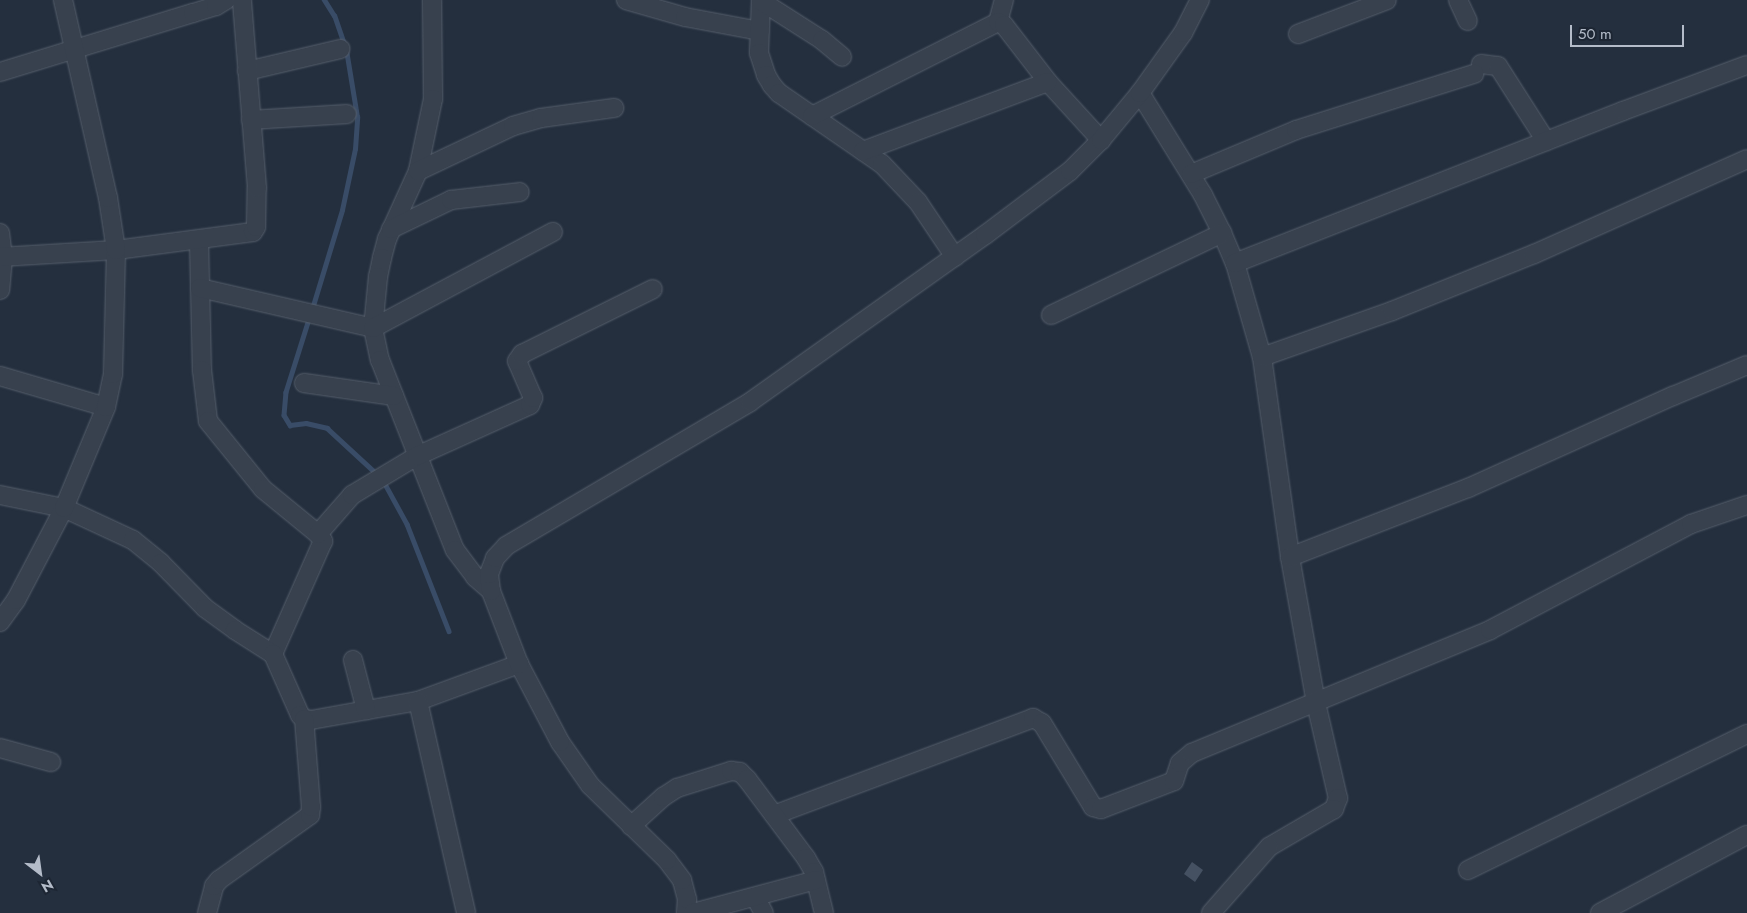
<!DOCTYPE html>
<style>
body{margin:0}
#map{position:relative;width:1747px;height:913px;overflow:hidden;background:#242f3e;font-family:Jost,sans-serif}
div>[style]{position:absolute}
[style*='--x']{left:calc(var(--x)*1px);top:calc(var(--y)*1px);width:calc(var(--w)*1px);rotate:calc(var(--a)*1deg)}
.stream>*{height:4.5px;margin:-2.25px;padding:0 2.25px;transform-origin:2.25px;border-radius:2.25px;background:#394c67}
.building>*{inset:0;background:#455162}
.roads{filter:drop-shadow(0 0 1px #565f6c) drop-shadow(0 0 1px #565f6c)}
.minor>*{height:18px;margin:-9px;padding:0 9px;transform-origin:9px;border-radius:9px;background:#38414e}
span{translate:-50% -50%;white-space:nowrap;text-align:center;line-height:1.15;-webkit-text-stroke:4.5px #1d2633;paint-order:stroke}
.north{position:absolute;left:15px;top:848px;width:50px;height:50px;-webkit-text-stroke:4px #1d2633;paint-order:stroke;rotate:150deg;font-size:14px;font-weight:700;line-height:20px;text-align:center;color:#b4bcc9}
.north::after{content:'';display:block;margin:auto;width:18px;height:22px;background:#b4bcc9;clip-path:polygon(50% 0,100% 100%,50% 72%,0 100%)}
.scale{position:absolute;left:1570px;top:25px;width:114px;height:22px;box-sizing:border-box;border:2px solid #b4bcc9;border-top:0;padding-left:6px;font-size:15px;line-height:18px;white-space:nowrap;color:#b4bcc9;-webkit-text-stroke:4px #1d2633;paint-order:stroke}
</style>
<div id="map">
<div class="stream">
<i style="--x:312;--y:309;--w:103;--a:-73.1"></i>
<i style="--x:342;--y:210;--w:62;--a:-78"></i>
<i style="--x:355;--y:149;--w:32;--a:-86"></i>
<i style="--x:357;--y:117;--w:68;--a:-99.3"></i>
<i style="--x:346;--y:50;--w:36;--a:-109"></i>
<i style="--x:334;--y:16;--w:19;--a:-122"></i>
<i style="--x:310;--y:316;--w:80;--a:107.5"></i>
<i style="--x:286;--y:392;--w:23;--a:95"></i>
<i style="--x:284;--y:415;--w:12;--a:59"></i>
<i style="--x:290;--y:425;--w:16;--a:-7"></i>
<i style="--x:306;--y:423;--w:22;--a:13"></i>
<i style="--x:327;--y:428;--w:68;--a:42.6"></i>
<i style="--x:384;--y:482;--w:48;--a:61.3"></i>
<i style="--x:407;--y:524;--w:115;--a:68.6"></i>
</div>
<div class="building">
<i style="clip-path:polygon(1192px 862px,1203px 870px,1195px 882px,1184px 874px)"></i>
</div>
<div class="roads">
<div class="minor">
<i style="--x:432;--y:0;--w:99;--a:89.4"></i>
<i style="--x:433;--y:99;--w:74;--a:101.8"></i>
<i style="--x:418;--y:171;--w:75;--a:114.5"></i>
<i style="--x:387;--y:239;--w:20;--a:105"></i>
<i style="--x:382;--y:258;--w:19;--a:102"></i>
<i style="--x:378;--y:277;--w:51;--a:95.6"></i>
<i style="--x:373;--y:328;--w:33;--a:78"></i>
<i style="--x:380;--y:360;--w:204;--a:68.5"></i>
<i style="--x:455;--y:550;--w:34;--a:53"></i>
<i style="--x:475;--y:577;--w:21;--a:41"></i>
<i style="--x:626;--y:0;--w:61;--a:16.1"></i>
<i style="--x:685;--y:17;--w:76;--a:10.6"></i>
<i style="--x:761;--y:0;--w:53;--a:92.2"></i>
<i style="--x:759;--y:53;--w:23;--a:72"></i>
<i style="--x:766;--y:75;--w:12;--a:59"></i>
<i style="--x:772;--y:85;--w:11;--a:49"></i>
<i style="--x:779;--y:93;--w:125;--a:34.6"></i>
<i style="--x:882;--y:164;--w:52;--a:46.5"></i>
<i style="--x:918;--y:202;--w:66;--a:56.1"></i>
<i style="--x:1458;--y:0;--w:23;--a:65"></i>
<i style="--x:761;--y:1;--w:72;--a:32.6"></i>
<i style="--x:822;--y:40;--w:26;--a:40"></i>
<i style="--x:998;--y:22;--w:23;--a:-75"></i>
<i style="--x:1298;--y:34;--w:95;--a:-20.9"></i>
<i style="--x:1481;--y:64;--w:17;--a:7"></i>
<i style="--x:1498;--y:66;--w:89;--a:57.4"></i>
<i style="--x:247;--y:71;--w:96;--a:-13.3"></i>
<i style="--x:0;--y:72;--w:202;--a:-17"></i>
<i style="--x:193;--y:13;--w:24;--a:-17"></i>
<i style="--x:216;--y:6;--w:12;--a:-31"></i>
<i style="--x:1140;--y:93;--w:120;--a:58.3"></i>
<i style="--x:1203;--y:195;--w:42;--a:63.4"></i>
<i style="--x:1222;--y:233;--w:33;--a:67"></i>
<i style="--x:1235;--y:263;--w:98;--a:74"></i>
<i style="--x:1262;--y:357;--w:202;--a:82"></i>
<i style="--x:1290;--y:557;--w:148;--a:79.9"></i>
<i style="--x:1316;--y:703;--w:98;--a:77"></i>
<i style="--x:1338;--y:798;--w:12;--a:110"></i>
<i style="--x:1334;--y:809;--w:75;--a:149.7"></i>
<i style="--x:1269;--y:847;--w:88;--a:131.3"></i>
<i style="--x:812;--y:116;--w:208;--a:-26.8"></i>
<i style="--x:998;--y:22;--w:7;--a:27"></i>
<i style="--x:1004;--y:25;--w:72;--a:52.3"></i>
<i style="--x:1048;--y:82;--w:79;--a:47.6"></i>
<i style="--x:251;--y:120;--w:96;--a:-3.6"></i>
<i style="--x:863;--y:151;--w:197;--a:-20.5"></i>
<i style="--x:418;--y:171;--w:105;--a:-25.3"></i>
<i style="--x:513;--y:126;--w:29;--a:-16"></i>
<i style="--x:541;--y:118;--w:74;--a:-7.8"></i>
<i style="--x:1191;--y:174;--w:114;--a:-22.7"></i>
<i style="--x:1296;--y:130;--w:187;--a:-17.5"></i>
<i style="--x:391;--y:229;--w:67;--a:-25.8"></i>
<i style="--x:451;--y:200;--w:69;--a:-6.6"></i>
<i style="--x:0;--y:233;--w:24;--a:83"></i>
<i style="--x:3;--y:257;--w:33;--a:95"></i>
<i style="--x:199;--y:241;--w:129;--a:88.7"></i>
<i style="--x:202;--y:370;--w:51;--a:83.3"></i>
<i style="--x:208;--y:421;--w:87;--a:51"></i>
<i style="--x:263;--y:489;--w:71;--a:39.3"></i>
<i style="--x:318;--y:534;--w:9;--a:54"></i>
<i style="--x:323;--y:541;--w:124;--a:113.9"></i>
<i style="--x:0;--y:257;--w:116;--a:-3.5"></i>
<i style="--x:116;--y:250;--w:138;--a:-7.5"></i>
<i style="--x:253;--y:232;--w:6;--a:-59"></i>
<i style="--x:256;--y:227;--w:39;--a:-89"></i>
<i style="--x:257;--y:188;--w:189;--a:-94.6"></i>
<i style="--x:1235;--y:263;--w:417;--a:-21.4"></i>
<i style="--x:1623;--y:111;--w:132;--a:-20.4"></i>
<i style="--x:200;--y:288;--w:178;--a:13"></i>
<i style="--x:373;--y:328;--w:204;--a:-28.1"></i>
<i style="--x:1051;--y:315;--w:190;--a:-25.6"></i>
<i style="--x:1262;--y:357;--w:138;--a:-19.5"></i>
<i style="--x:1392;--y:311;--w:153;--a:-21.9"></i>
<i style="--x:1534;--y:254;--w:233;--a:-24"></i>
<i style="--x:0;--y:376;--w:110;--a:16.3"></i>
<i style="--x:304;--y:383;--w:91;--a:8.2"></i>
<i style="--x:0;--y:495;--w:65;--a:11.5"></i>
<i style="--x:64;--y:508;--w:76;--a:24.9"></i>
<i style="--x:133;--y:540;--w:36;--a:39"></i>
<i style="--x:161;--y:563;--w:63;--a:45.6"></i>
<i style="--x:205;--y:608;--w:37;--a:36"></i>
<i style="--x:235;--y:630;--w:45;--a:32.3"></i>
<i style="--x:273;--y:654;--w:67;--a:66.1"></i>
<i style="--x:300;--y:715;--w:6;--a:45"></i>
<i style="--x:304;--y:719;--w:7;--a:8"></i>
<i style="--x:311;--y:720;--w:109;--a:-10.1"></i>
<i style="--x:418;--y:701;--w:108;--a:-20.1"></i>
<i style="--x:318;--y:534;--w:52;--a:-48.9"></i>
<i style="--x:352;--y:495;--w:76;--a:-31"></i>
<i style="--x:417;--y:456;--w:124;--a:-24.3"></i>
<i style="--x:530;--y:405;--w:8;--a:-67"></i>
<i style="--x:533;--y:398;--w:40;--a:-113.4"></i>
<i style="--x:517;--y:361;--w:9;--a:-54"></i>
<i style="--x:522;--y:354;--w:146;--a:-26.4"></i>
<i style="--x:1290;--y:557;--w:191;--a:-21.2"></i>
<i style="--x:1468;--y:488;--w:225;--a:-24.2"></i>
<i style="--x:1673;--y:396;--w:80;--a:-22.7"></i>
<i style="--x:0;--y:622;--w:27;--a:-54"></i>
<i style="--x:16;--y:600;--w:104;--a:-62.4"></i>
<i style="--x:64;--y:508;--w:109;--a:-67.4"></i>
<i style="--x:106;--y:407;--w:34;--a:-78"></i>
<i style="--x:113;--y:374;--w:124;--a:-88.6"></i>
<i style="--x:116;--y:250;--w:53;--a:-98.7"></i>
<i style="--x:108;--y:198;--w:203;--a:-102.8"></i>
<i style="--x:353;--y:660;--w:52;--a:75.4"></i>
<i style="--x:418;--y:701;--w:217;--a:77.2"></i>
<i style="--x:0;--y:748;--w:53;--a:15.4"></i>
<i style="--x:774;--y:815;--w:277;--a:-20.5"></i>
<i style="--x:1033;--y:718;--w:10;--a:29"></i>
<i style="--x:1042;--y:723;--w:98;--a:58.7"></i>
<i style="--x:1093;--y:807;--w:8;--a:14"></i>
<i style="--x:1101;--y:809;--w:78;--a:-21"></i>
<i style="--x:1174;--y:781;--w:19;--a:-72"></i>
<i style="--x:1180;--y:763;--w:16;--a:-40"></i>
<i style="--x:1192;--y:753;--w:322;--a:-22.4"></i>
<i style="--x:1490;--y:630;--w:227;--a:-27.8"></i>
<i style="--x:1691;--y:524;--w:59;--a:-18.7"></i>
<i style="--x:631;--y:826;--w:43;--a:-42.2"></i>
<i style="--x:663;--y:797;--w:17;--a:-33"></i>
<i style="--x:677;--y:788;--w:57;--a:-17.5"></i>
<i style="--x:731;--y:771;--w:9;--a:6"></i>
<i style="--x:740;--y:772;--w:10;--a:45"></i>
<i style="--x:747;--y:779;--w:99;--a:53.2"></i>
<i style="--x:806;--y:858;--w:16;--a:60"></i>
<i style="--x:814;--y:872;--w:42;--a:76.3"></i>
<i style="--x:1468;--y:870;--w:310;--a:-26"></i>
<i style="--x:755;--y:897;--w:18;--a:61"></i>
<i style="--x:207;--y:913;--w:28;--a:-75"></i>
<i style="--x:214;--y:886;--w:8;--a:-50"></i>
<i style="--x:219;--y:880;--w:112;--a:-35.5"></i>
<i style="--x:310;--y:815;--w:8;--a:-83"></i>
<i style="--x:311;--y:807;--w:88;--a:-94.5"></i>
<i style="--x:686;--y:913;--w:14;--a:-86"></i>
<i style="--x:687;--y:899;--w:20;--a:-105"></i>
<i style="--x:682;--y:880;--w:25;--a:-127"></i>
<i style="--x:667;--y:860;--w:107;--a:-135.8"></i>
<i style="--x:590;--y:785;--w:52;--a:-124.9"></i>
<i style="--x:560;--y:742;--w:88;--a:-117.7"></i>
<i style="--x:519;--y:664;--w:78;--a:-111"></i>
<i style="--x:491;--y:591;--w:17;--a:-97"></i>
<i style="--x:489;--y:574;--w:17;--a:-69"></i>
<i style="--x:495;--y:558;--w:16;--a:-47"></i>
<i style="--x:506;--y:546;--w:283;--a:-30.5"></i>
<i style="--x:750;--y:402;--w:288;--a:-35.4"></i>
<i style="--x:985;--y:235;--w:106;--a:-37"></i>
<i style="--x:1070;--y:171;--w:44;--a:-45"></i>
<i style="--x:1101;--y:140;--w:61;--a:-50.3"></i>
<i style="--x:1140;--y:93;--w:74;--a:-54.4"></i>
<i style="--x:1183;--y:33;--w:37;--a:-63"></i>
<i style="--x:693;--y:913;--w:127;--a:-15"></i>
<i style="--x:1600;--y:913;--w:166;--a:-28"></i>
</div>
</div>
<div class="north">N</div>
<div class="scale">50 m</div>
</div>
